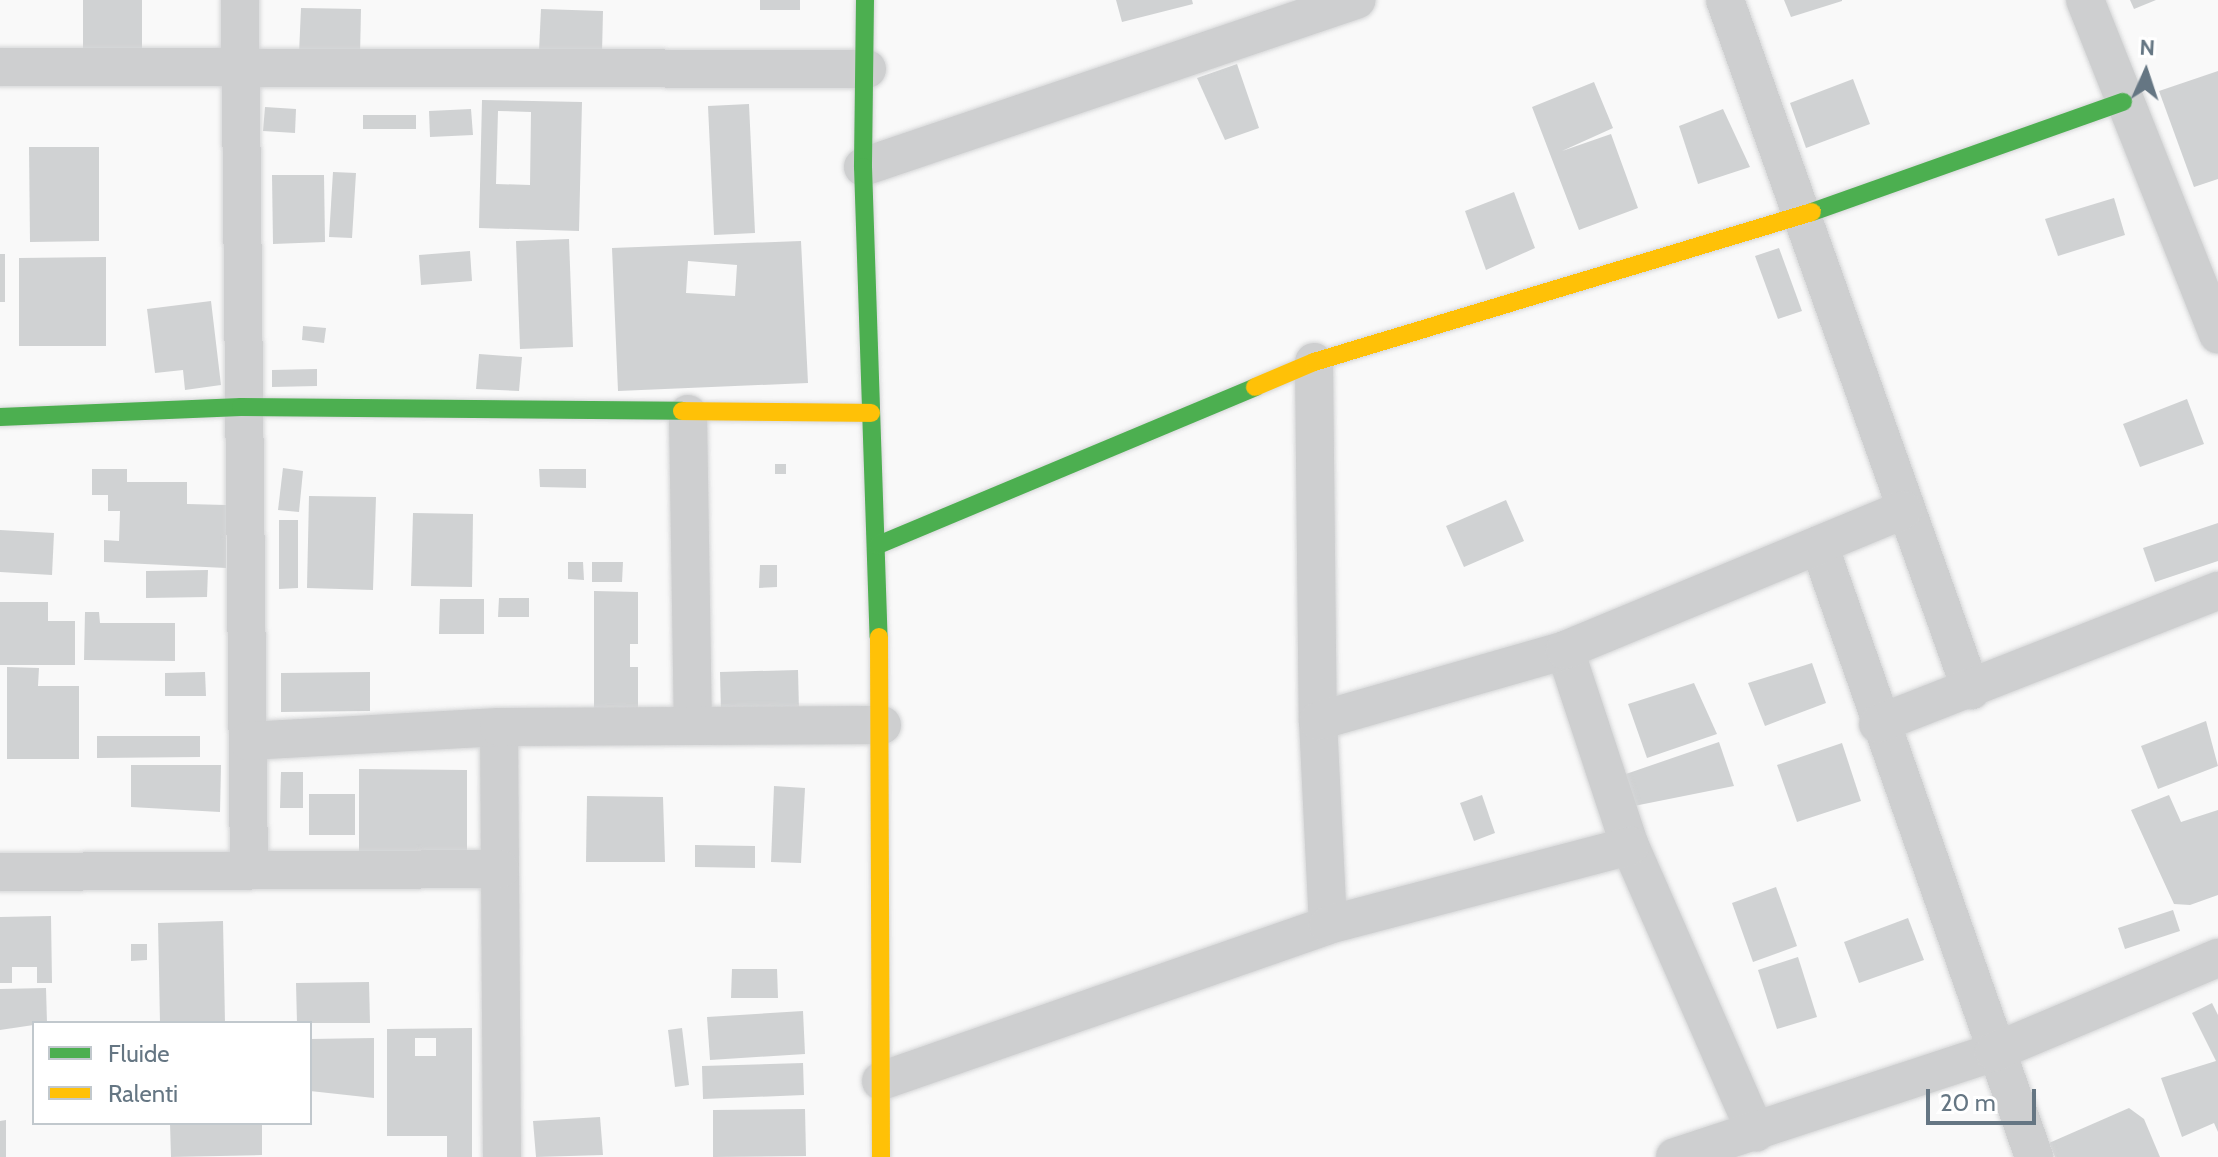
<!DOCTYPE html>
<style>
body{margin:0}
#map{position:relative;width:2218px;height:1157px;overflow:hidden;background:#f9f9f9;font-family:Cabin,sans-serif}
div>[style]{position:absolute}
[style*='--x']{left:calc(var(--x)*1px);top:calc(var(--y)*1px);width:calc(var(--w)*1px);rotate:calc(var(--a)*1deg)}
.building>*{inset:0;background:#d0d2d3}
.roads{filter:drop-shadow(0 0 2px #d5d6d7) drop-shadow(0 0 2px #d5d6d7)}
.street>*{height:38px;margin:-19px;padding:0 19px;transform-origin:19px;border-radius:19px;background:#cecfd0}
.fast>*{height:18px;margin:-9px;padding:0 9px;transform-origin:9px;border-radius:9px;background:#4caf50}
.slow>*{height:18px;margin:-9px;padding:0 9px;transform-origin:9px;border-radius:9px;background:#ffc107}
span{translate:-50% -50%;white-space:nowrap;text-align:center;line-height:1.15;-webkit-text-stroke:8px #fff;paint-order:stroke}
.legend{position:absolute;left:32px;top:1021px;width:280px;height:104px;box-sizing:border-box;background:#fff;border:2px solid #c1c8cd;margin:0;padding:10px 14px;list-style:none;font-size:24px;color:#657683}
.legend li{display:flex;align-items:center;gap:16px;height:40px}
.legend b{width:40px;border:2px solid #c1c8cd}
.north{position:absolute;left:2106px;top:32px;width:80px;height:80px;-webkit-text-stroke:6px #fff;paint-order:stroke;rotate:3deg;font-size:22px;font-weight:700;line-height:32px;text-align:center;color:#657683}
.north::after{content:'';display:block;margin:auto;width:28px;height:36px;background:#657683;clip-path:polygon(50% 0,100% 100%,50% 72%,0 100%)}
.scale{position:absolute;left:1926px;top:1089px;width:110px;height:36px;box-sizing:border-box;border:4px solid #657683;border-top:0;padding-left:10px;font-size:24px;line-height:28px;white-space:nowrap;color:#657683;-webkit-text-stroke:6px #fff;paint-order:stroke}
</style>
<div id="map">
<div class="building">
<i style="clip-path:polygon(83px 0,142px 0,142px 59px,83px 59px)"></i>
<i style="clip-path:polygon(760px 0,800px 0,800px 10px,760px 10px)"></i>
<i style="clip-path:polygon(1116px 0,1192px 0,1193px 4px,1122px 22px)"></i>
<i style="clip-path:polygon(1784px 0,1842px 0,1842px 1px,1791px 17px)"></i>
<i style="clip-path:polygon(2130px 0,2156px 0,2134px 9px)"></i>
<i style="clip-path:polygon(301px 8px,361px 9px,360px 56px,299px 54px)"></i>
<i style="clip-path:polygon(541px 9px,603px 11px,602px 53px,539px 51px)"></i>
<i style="clip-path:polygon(1237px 64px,1259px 128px,1225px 140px,1197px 78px)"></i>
<i style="clip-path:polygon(2218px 71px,2218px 179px,2194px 187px,2159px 91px)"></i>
<i style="clip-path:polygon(1853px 79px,1870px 124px,1806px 148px,1790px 103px)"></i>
<i style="clip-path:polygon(1594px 82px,1613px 128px,1562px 151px,1611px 134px,1638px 208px,1579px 230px,1532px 107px)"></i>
<i style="clip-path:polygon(evenodd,482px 100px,582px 102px,579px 231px,479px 228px,482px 100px,498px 111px,531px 112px,530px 185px,496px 184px,498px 111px)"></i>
<i style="clip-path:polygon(749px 104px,755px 233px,714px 235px,708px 106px)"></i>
<i style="clip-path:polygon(265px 107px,296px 109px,295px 133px,263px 131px)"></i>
<i style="clip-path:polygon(471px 109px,473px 135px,430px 137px,429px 111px)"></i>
<i style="clip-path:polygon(1723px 109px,1750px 167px,1698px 184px,1679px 126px)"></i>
<i style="clip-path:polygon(363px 115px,416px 115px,416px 129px,363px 129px)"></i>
<i style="clip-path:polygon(29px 147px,99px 147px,99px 241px,30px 242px)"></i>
<i style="clip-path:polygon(333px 172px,356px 173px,352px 238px,329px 237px)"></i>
<i style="clip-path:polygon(272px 175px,324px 175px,325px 242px,273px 244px)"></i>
<i style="clip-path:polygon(1514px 192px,1535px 248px,1486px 270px,1465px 211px)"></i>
<i style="clip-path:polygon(2114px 198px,2125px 235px,2058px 256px,2045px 219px)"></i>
<i style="clip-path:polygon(569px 239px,573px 347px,520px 349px,516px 241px)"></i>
<i style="clip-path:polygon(evenodd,801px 241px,808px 383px,618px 391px,612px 248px,801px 241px,688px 261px,737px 265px,735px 296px,686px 293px,688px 261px)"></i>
<i style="clip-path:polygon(1779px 248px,1802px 311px,1778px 319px,1755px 256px)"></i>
<i style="clip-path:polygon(470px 251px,472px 281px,421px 285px,419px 255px)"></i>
<i style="clip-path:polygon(0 254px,5px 254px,5px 302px,0 302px)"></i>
<i style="clip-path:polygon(106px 257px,106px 346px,19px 346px,19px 258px)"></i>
<i style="clip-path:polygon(211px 301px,221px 385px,185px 390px,183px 370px,155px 373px,147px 309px)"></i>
<i style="clip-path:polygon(303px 326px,326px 328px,324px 343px,302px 340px)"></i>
<i style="clip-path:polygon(479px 354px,522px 357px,519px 391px,476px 389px)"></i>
<i style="clip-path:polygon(317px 369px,317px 386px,272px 387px,272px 370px)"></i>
<i style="clip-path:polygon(2187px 399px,2204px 444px,2140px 467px,2123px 424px)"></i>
<i style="clip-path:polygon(775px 464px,786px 464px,786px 474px,775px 474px)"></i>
<i style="clip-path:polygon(283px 468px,303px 471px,299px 512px,278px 510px)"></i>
<i style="clip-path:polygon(92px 469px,127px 469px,127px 482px,187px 482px,187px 504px,226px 505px,226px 568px,104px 562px,104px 540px,119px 541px,120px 511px,108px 511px,108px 495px,92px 495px)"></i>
<i style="clip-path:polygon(539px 469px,586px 469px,586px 488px,540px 487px)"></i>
<i style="clip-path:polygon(309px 496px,376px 497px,373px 590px,307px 588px)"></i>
<i style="clip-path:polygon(1506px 500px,1524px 541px,1464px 567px,1446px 526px)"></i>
<i style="clip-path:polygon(413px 513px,473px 514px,472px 587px,411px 586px)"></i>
<i style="clip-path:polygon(279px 520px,298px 520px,298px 588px,279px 589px)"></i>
<i style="clip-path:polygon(2218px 523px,2218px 561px,2155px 582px,2143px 548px)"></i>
<i style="clip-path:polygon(0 530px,54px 533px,52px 575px,0 572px)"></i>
<i style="clip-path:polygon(568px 562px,583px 562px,584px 580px,568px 579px)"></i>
<i style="clip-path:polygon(592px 562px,623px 562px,622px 582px,592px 582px)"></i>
<i style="clip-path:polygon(760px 565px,777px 565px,777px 587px,759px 588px)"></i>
<i style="clip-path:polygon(208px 570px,207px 597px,146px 598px,146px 571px)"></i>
<i style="clip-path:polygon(594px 591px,638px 592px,638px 644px,630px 644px,630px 667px,638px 667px,638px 716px,594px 716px)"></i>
<i style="clip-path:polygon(499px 598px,529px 598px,529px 617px,498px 617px)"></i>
<i style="clip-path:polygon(440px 599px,484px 599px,484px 634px,439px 634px)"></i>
<i style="clip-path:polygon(0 602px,48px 602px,48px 621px,75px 621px,75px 665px,0 665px)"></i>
<i style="clip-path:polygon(85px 612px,99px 612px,100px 623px,175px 623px,175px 661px,84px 660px)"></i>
<i style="clip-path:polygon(1812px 663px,1826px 703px,1765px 726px,1748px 683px)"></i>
<i style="clip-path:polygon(7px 667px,39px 668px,38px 686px,79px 686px,79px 759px,7px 759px)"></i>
<i style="clip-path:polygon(798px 670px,799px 711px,721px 713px,720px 672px)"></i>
<i style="clip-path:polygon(205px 672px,206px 696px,165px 696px,165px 673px)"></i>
<i style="clip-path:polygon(370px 672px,370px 711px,281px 712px,281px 673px)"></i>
<i style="clip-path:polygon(1694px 683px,1717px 734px,1647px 758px,1628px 704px)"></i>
<i style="clip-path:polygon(2206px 721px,2218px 766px,2158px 789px,2141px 746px)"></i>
<i style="clip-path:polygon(97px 736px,200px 736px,200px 757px,97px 758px)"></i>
<i style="clip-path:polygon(1719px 742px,1734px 786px,1634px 806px,1623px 775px)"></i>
<i style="clip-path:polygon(1842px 743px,1861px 801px,1797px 822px,1777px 765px)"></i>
<i style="clip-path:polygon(131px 765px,221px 765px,220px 812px,131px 807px)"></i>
<i style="clip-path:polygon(359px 769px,467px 770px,467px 854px,359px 853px)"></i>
<i style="clip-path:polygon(281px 772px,303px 772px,303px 808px,280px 808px)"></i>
<i style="clip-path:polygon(774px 786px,805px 788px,801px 863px,771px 862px)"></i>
<i style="clip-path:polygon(309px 794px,355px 794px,355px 835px,309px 835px)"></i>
<i style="clip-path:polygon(1482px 795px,1495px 833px,1474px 841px,1460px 803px)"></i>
<i style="clip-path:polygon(2169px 795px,2181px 822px,2218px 810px,2218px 895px,2190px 905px,2174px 904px,2131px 810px)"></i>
<i style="clip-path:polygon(587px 796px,663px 797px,665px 862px,586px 862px)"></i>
<i style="clip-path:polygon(695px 845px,755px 846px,755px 868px,695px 867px)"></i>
<i style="clip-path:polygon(1776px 887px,1797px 946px,1753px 962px,1732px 903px)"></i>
<i style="clip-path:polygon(2173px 910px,2180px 931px,2125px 949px,2118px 928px)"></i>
<i style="clip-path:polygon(51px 916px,52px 983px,37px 983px,37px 967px,12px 967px,12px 983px,0 983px,0 917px)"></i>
<i style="clip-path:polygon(1908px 918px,1924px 960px,1859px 983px,1844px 942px)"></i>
<i style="clip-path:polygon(223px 921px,225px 1023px,160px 1023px,158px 923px)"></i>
<i style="clip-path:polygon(131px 944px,147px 944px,147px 960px,131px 961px)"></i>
<i style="clip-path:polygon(1798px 957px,1817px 1017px,1777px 1029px,1758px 970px)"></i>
<i style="clip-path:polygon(732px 969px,777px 969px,778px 998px,731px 998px)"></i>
<i style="clip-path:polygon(369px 982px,370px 1023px,297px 1023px,296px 983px)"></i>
<i style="clip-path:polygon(46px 988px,47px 1023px,0 1030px,0 989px)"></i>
<i style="clip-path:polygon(2212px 1003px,2218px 1015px,2218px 1132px,2214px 1123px,2182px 1137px,2161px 1078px,2216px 1061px,2192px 1013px)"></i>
<i style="clip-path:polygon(803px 1011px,805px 1054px,710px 1060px,707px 1017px)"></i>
<i style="clip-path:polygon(evenodd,472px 1028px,472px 1157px,447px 1157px,447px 1136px,387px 1136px,387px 1029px,472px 1028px,415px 1038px,436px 1038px,436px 1056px,415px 1056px,415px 1038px)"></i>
<i style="clip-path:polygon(682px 1028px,689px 1085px,675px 1087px,668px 1030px)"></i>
<i style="clip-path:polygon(374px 1038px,374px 1098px,310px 1091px,310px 1039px)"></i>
<i style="clip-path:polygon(803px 1063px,804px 1095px,703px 1099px,702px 1066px)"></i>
<i style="clip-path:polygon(2129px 1108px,2144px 1119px,2160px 1157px,2055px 1157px,2049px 1143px)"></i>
<i style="clip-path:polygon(805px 1109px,806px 1156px,713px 1157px,713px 1110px)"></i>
<i style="clip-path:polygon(600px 1117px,603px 1155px,536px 1157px,533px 1121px)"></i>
<i style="clip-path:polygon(6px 1120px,6px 1157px,0 1157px,0 1121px)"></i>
<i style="clip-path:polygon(170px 1123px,262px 1123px,262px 1155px,171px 1157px)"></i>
</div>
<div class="roads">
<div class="street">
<i style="--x:240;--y:0;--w:867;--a:89.41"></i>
<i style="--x:1725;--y:0;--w:733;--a:70.38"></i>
<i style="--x:2085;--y:0;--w:360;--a:68.3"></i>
<i style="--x:0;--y:67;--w:867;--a:0.13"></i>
<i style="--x:863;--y:167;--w:521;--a:-18.71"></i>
<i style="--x:1314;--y:362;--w:359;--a:89.4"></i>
<i style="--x:1318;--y:721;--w:204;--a:87.2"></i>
<i style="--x:688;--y:414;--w:312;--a:89.1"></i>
<i style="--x:1819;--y:545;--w:649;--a:70.64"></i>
<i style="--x:1565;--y:650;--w:206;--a:71.7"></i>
<i style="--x:1630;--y:846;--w:313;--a:66.3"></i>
<i style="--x:1318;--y:721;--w:257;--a:-16"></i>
<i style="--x:1565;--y:650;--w:366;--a:-22.5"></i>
<i style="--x:1878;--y:724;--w:365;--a:-21.4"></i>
<i style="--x:499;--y:727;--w:430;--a:89.6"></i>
<i style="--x:248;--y:741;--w:251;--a:-3.2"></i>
<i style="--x:499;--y:727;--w:383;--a:-0.3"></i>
<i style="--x:0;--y:872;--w:500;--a:-0.34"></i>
<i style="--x:881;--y:1081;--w:473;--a:-19.2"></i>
<i style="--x:1328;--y:925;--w:312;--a:-14.7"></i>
<i style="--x:1675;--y:1157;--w:336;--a:-18.2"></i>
<i style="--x:1994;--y:1052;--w:243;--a:-22.8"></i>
</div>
<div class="fast">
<i style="--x:865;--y:0;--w:167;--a:90.7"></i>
<i style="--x:863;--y:167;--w:470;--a:88.1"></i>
<i style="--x:1812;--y:212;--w:330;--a:-19.5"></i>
<i style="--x:0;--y:417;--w:241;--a:-2.4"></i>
<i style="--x:241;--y:407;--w:441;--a:0.5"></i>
<i style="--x:878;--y:545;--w:409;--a:-22.7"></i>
</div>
<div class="slow">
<i style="--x:1255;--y:387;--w:64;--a:-23"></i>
<i style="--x:1314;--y:362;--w:520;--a:-16.76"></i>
<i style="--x:682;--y:411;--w:189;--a:0.6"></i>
<i style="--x:879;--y:637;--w:520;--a:89.78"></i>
</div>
</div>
<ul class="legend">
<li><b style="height:10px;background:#4caf50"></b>Fluide</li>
<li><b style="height:10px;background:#ffc107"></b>Ralenti</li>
</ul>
<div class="north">N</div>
<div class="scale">20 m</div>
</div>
